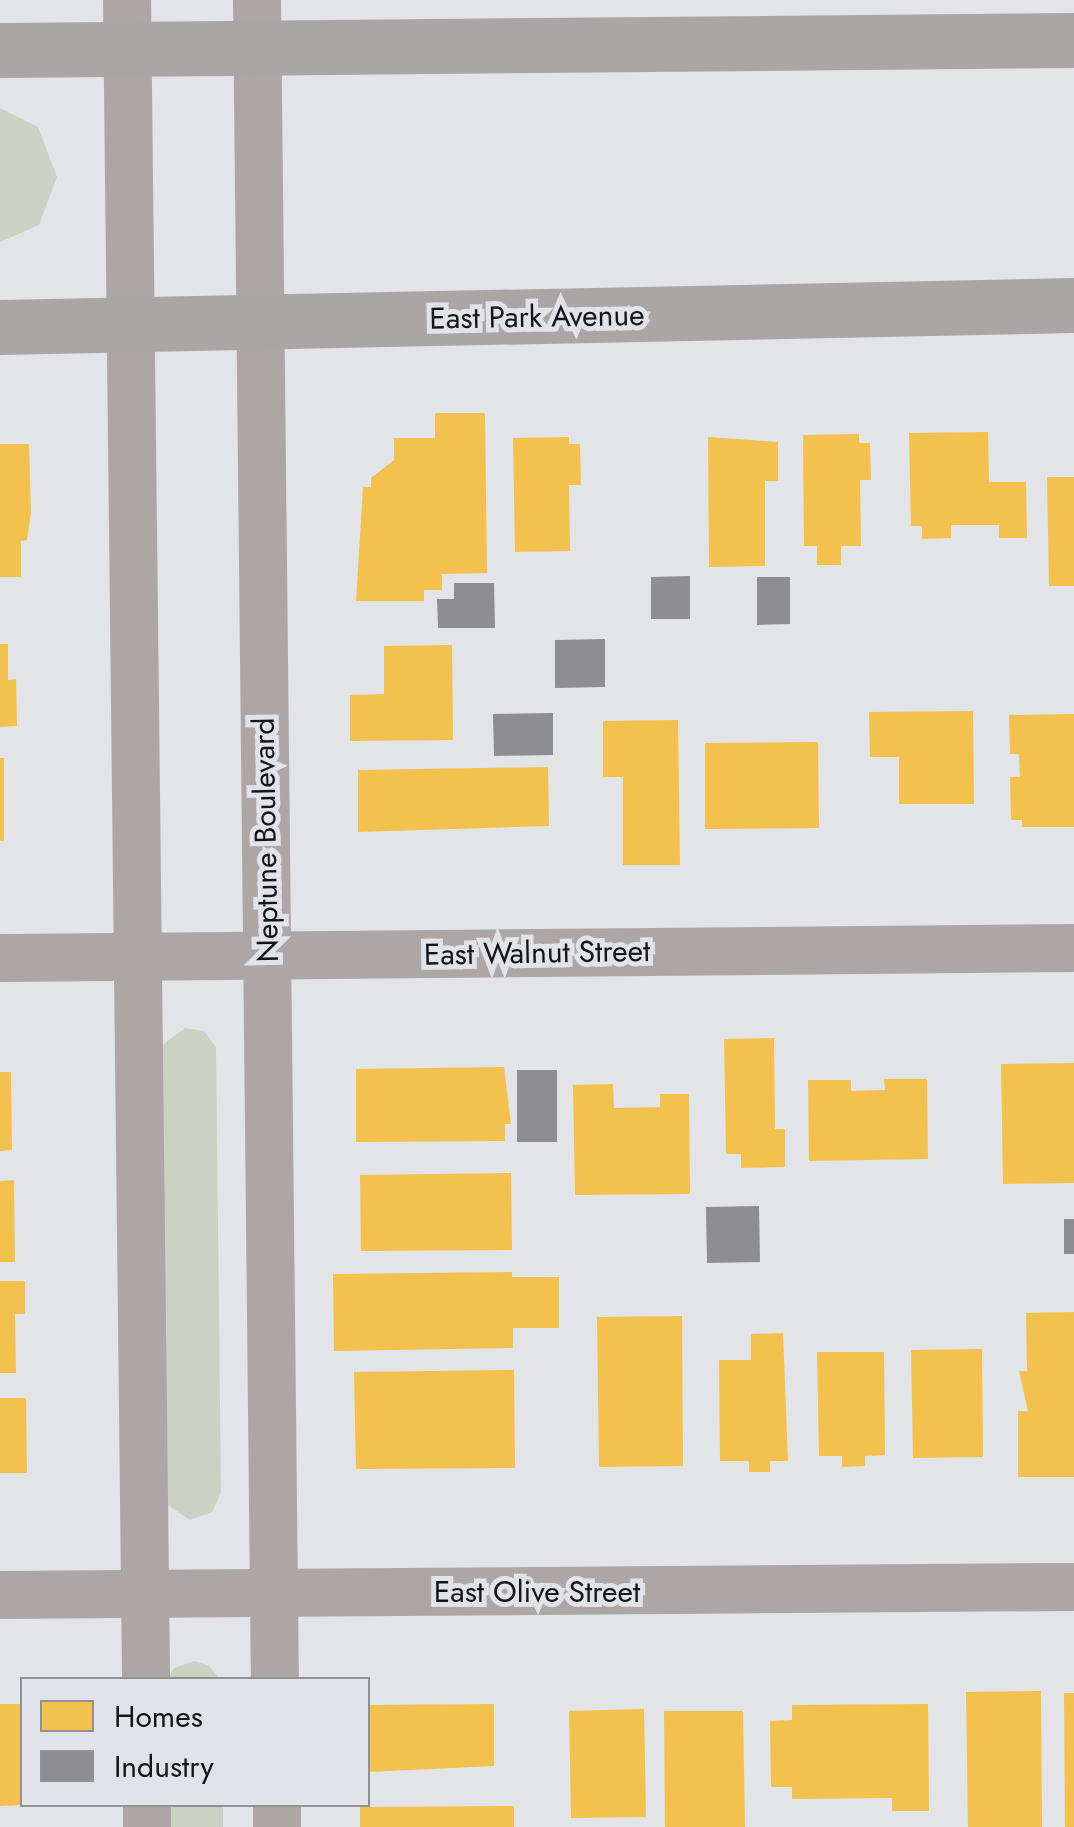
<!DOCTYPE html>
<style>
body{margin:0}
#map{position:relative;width:1074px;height:1827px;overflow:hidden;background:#e3e4e7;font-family:Jost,sans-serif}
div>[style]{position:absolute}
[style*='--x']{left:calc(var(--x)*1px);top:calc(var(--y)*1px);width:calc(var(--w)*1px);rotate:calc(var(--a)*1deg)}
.green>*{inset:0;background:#ccd2c3}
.homes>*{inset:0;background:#f2c14e}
.industry>*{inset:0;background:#8d8d92}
.minor>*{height:48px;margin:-24px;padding:0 24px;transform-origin:24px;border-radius:24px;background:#aca7a6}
.trunk>*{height:55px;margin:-27.5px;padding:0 27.5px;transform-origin:27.5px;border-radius:27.5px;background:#aba6a6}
span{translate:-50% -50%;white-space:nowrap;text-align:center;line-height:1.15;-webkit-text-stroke:10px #e2e3e8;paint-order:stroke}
.street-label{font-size:30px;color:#151517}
.legend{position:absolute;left:20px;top:1677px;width:350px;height:130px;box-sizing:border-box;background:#e2e3e8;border:2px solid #909194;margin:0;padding:12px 18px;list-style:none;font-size:30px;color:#151517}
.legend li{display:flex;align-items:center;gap:20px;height:50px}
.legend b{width:50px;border:2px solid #909194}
</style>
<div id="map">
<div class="green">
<i style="clip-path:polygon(0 108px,38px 127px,57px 177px,39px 225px,0 242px)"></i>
<i style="clip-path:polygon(185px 1028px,204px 1031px,216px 1047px,221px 1493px,212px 1512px,190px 1520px,160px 1500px,156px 1050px)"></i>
<i style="clip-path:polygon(194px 1661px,208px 1665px,220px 1679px,167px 1680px,174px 1668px)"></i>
<i style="clip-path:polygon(165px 1805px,223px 1805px,223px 1827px,165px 1827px)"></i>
</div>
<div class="homes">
<i style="clip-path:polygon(435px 413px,485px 413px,487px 573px,442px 574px,442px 590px,424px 590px,424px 601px,356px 601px,363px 487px,371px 487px,371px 478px,394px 460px,394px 438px,435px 438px)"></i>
<i style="clip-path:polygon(988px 432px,989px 482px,1026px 482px,1027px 538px,999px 538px,999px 525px,951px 525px,951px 538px,922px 539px,922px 526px,911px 526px,909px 433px)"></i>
<i style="clip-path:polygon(859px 434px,859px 443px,870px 443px,871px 480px,860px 480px,861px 546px,841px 546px,841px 565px,817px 565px,817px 546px,804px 546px,803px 435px)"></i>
<i style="clip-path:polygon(569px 437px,569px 444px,580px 444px,581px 485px,569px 485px,570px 551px,515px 552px,513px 438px)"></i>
<i style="clip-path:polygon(708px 437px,778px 442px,778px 481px,765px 481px,765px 566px,709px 567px)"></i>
<i style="clip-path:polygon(0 444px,29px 444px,31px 512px,27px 540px,21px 541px,21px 577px,0 577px)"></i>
<i style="clip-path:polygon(1047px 477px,1074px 477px,1074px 586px,1049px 586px)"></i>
<i style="clip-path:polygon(0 644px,8px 644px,8px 680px,16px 679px,17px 726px,0 727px)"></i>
<i style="clip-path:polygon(452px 645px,453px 740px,350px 741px,350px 695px,384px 694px,384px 646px)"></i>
<i style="clip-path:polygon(973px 711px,974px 804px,899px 804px,899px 757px,870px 757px,869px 712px)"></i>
<i style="clip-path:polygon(1074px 714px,1074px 827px,1022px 827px,1022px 820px,1011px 820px,1010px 777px,1020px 777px,1019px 754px,1010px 754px,1009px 715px)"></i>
<i style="clip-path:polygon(678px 720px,680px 865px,623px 865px,623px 777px,603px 777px,603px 721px)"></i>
<i style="clip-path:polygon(818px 742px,819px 828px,705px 829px,705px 743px)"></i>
<i style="clip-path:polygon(0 758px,4px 758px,4px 841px,0 841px)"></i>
<i style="clip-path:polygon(548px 767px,549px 826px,358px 832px,358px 770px)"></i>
<i style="clip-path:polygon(774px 1038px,775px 1129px,785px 1129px,785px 1167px,741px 1168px,741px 1154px,726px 1154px,724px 1039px)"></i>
<i style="clip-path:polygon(1074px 1063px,1074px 1183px,1003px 1184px,1001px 1064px)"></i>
<i style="clip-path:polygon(504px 1067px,511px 1124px,505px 1124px,505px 1141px,356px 1142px,356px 1069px)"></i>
<i style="clip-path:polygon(0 1072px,11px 1072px,12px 1150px,0 1151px)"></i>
<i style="clip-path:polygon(884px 1079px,927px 1079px,928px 1159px,809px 1161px,808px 1080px,851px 1080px,851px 1091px,885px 1090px)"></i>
<i style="clip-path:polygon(613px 1084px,614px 1108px,660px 1107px,660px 1094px,689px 1094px,690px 1194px,575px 1195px,573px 1085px)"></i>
<i style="clip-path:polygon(511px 1173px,512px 1250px,361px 1251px,360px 1175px)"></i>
<i style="clip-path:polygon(14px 1180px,15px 1262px,0 1262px,0 1181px)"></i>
<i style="clip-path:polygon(512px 1272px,512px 1277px,559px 1277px,559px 1328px,513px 1328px,513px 1348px,334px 1351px,333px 1274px)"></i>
<i style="clip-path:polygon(0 1281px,25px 1281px,25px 1314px,15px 1314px,16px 1373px,0 1373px)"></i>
<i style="clip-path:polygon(1074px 1312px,1074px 1477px,1018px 1477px,1018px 1411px,1028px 1411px,1019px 1371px,1027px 1371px,1026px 1313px)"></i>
<i style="clip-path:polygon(682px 1316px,683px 1466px,599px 1467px,597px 1317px)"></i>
<i style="clip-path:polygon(783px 1333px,788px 1461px,770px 1461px,770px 1472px,749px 1472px,749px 1461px,720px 1461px,719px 1360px,751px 1360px,751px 1334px)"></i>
<i style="clip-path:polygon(982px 1349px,983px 1457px,913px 1458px,911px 1350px)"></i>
<i style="clip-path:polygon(817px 1352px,884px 1352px,885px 1455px,865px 1456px,865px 1466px,842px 1467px,842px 1456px,819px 1456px)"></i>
<i style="clip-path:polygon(514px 1370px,515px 1468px,356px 1469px,354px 1372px)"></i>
<i style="clip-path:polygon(0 1398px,26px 1398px,27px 1473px,0 1473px)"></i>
<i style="clip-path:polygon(1041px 1691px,1042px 1827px,968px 1827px,966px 1692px)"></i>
<i style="clip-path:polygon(1064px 1693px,1074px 1693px,1074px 1827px,1065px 1827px)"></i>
<i style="clip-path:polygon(0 1704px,22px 1704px,22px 1805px,0 1806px)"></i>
<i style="clip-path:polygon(494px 1704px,494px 1766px,368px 1772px,368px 1705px)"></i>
<i style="clip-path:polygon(928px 1704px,929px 1811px,892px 1811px,892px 1798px,792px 1799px,792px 1787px,771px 1787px,770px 1721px,792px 1720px,792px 1705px)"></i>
<i style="clip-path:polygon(644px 1709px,646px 1817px,571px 1818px,569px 1711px)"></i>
<i style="clip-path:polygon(664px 1711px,743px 1711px,745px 1827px,665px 1827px)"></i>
<i style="clip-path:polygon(514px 1806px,514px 1827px,360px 1827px,360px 1807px)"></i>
</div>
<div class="industry">
<i style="clip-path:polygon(690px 576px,690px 619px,651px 619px,651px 577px)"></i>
<i style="clip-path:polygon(757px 577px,790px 577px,790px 624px,757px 625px)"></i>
<i style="clip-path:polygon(454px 583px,494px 583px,495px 628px,438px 628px,437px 599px,454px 599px)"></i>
<i style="clip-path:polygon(605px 639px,605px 687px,555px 688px,555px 640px)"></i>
<i style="clip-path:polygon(553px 713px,553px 755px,494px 756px,493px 714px)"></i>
<i style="clip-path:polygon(517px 1070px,557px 1070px,557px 1142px,517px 1142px)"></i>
<i style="clip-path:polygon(759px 1206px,760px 1262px,707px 1263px,706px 1207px)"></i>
<i style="clip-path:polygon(1064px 1219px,1074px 1219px,1074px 1254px,1064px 1254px)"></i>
</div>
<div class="minor">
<i style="--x:127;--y:0;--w:1680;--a:89.35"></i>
<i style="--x:257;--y:0;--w:1680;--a:89.39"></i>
<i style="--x:0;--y:958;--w:1074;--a:-0.53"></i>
<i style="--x:0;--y:1595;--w:1074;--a:-0.43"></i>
<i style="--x:147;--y:1804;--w:23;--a:90"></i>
<i style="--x:277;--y:1804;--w:23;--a:90"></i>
</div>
<div class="trunk">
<i style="--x:0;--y:50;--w:1074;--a:-0.53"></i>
<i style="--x:0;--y:327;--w:1074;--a:-1.17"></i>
</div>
<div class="street-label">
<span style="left:537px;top:317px;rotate:-1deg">East Park Avenue</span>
<span style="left:266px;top:840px;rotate:-91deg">Neptune Boulevard</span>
<span style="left:537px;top:953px;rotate:-1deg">East Walnut Street</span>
<span style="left:537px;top:1592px">East Olive Street</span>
</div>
<ul class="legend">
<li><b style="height:28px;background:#f2c14e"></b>Homes</li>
<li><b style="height:28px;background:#8d8d92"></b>Industry</li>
</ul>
</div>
